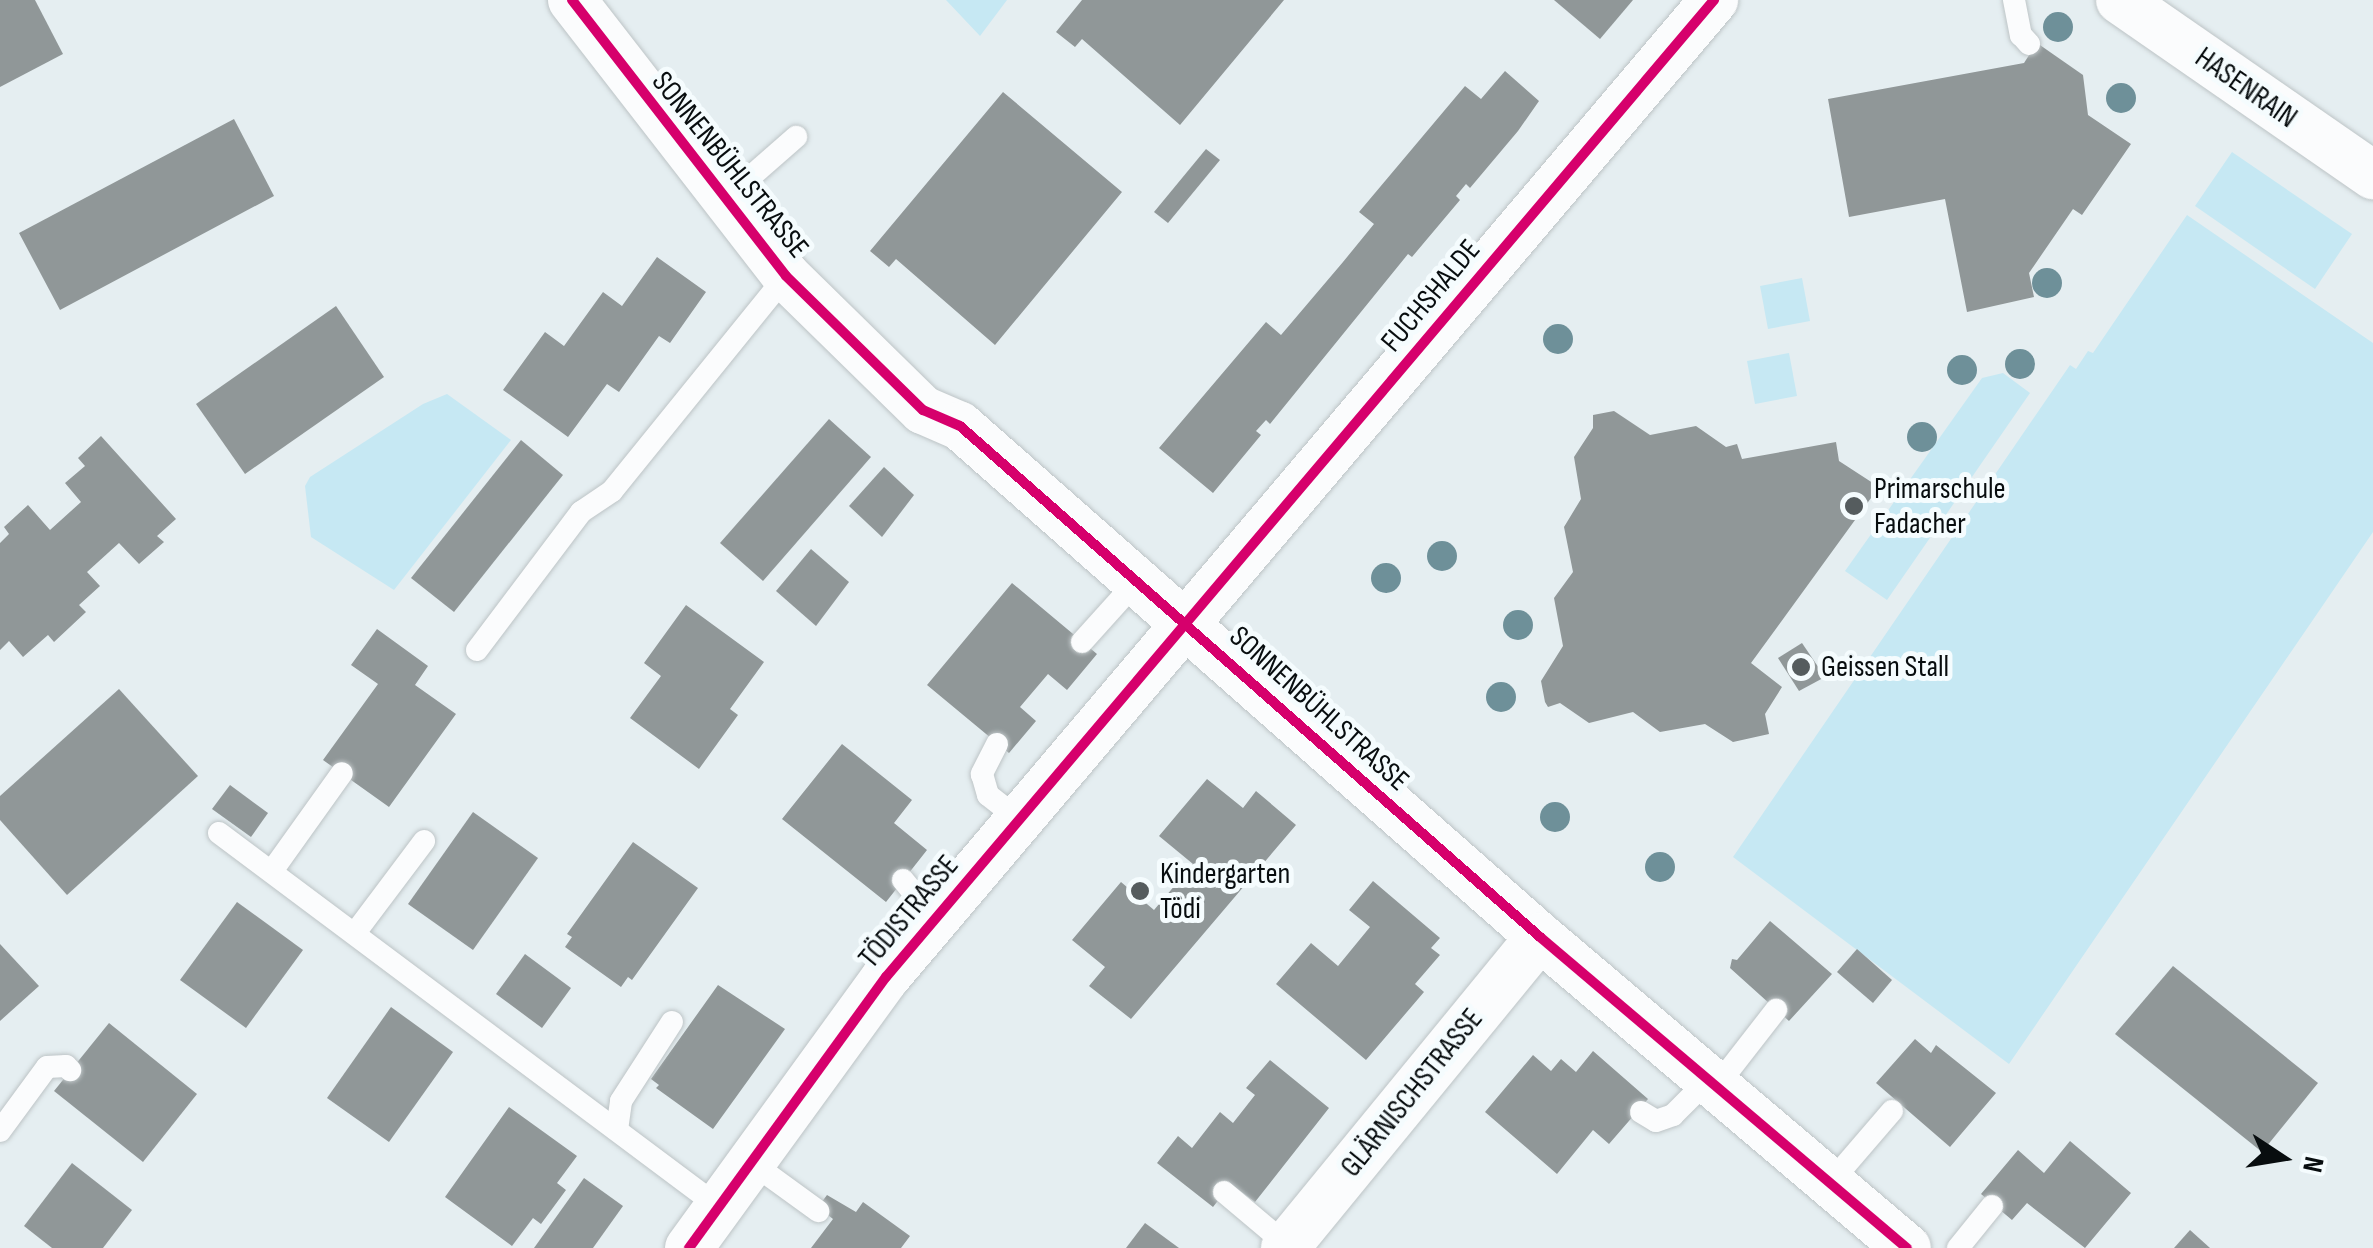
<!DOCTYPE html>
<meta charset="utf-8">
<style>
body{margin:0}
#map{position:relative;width:2373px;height:1248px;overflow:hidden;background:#e5eef1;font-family:"Sofia Sans Condensed",sans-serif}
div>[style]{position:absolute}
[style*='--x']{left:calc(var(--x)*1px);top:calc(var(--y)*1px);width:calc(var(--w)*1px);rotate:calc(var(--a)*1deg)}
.green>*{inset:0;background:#c6e8f3}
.building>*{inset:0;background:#909798}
.roads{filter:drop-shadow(0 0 2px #bdc4c6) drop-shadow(0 0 2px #bdc4c6)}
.lane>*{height:22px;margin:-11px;padding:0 11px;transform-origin:11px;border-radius:11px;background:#fbfcfd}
.street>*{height:48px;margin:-24px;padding:0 24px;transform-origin:24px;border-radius:24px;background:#fbfcfd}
.cycleway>*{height:10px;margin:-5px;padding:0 5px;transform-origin:5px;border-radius:5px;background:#d6006c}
.trees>*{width:30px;height:30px;margin:-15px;border-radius:50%;background:#6e9099}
.dots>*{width:28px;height:28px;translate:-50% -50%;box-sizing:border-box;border:5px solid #f5fcfe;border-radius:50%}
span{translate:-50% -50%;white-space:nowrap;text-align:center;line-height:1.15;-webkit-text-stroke:10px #f5fcfe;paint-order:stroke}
.street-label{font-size:30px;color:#080d0f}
.poi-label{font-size:30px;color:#080d0f}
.left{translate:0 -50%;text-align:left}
.north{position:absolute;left:2233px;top:1108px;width:100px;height:100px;-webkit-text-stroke:8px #f5fcfe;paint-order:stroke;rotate:102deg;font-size:28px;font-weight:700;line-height:40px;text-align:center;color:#080d0f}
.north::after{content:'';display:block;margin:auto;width:35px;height:45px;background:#080d0f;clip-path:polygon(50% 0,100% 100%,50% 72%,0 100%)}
</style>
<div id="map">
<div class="green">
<i style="clip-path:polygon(946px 0,1007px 0,980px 36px)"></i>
<i style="clip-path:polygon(2232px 152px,2352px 234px,2315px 289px,2195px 206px)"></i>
<i style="clip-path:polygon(2187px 215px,2373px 343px,2373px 532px,2009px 1064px,1733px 857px,2070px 365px,2076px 369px,2088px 351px,2093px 353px)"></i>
<i style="clip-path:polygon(1802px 278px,1810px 321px,1768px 329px,1760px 286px)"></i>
<i style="clip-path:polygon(1789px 353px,1797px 396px,1755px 404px,1747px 361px)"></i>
<i style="clip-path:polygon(2003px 373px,2030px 393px,1887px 600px,1845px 571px,1982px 378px)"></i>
<i style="clip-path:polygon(447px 394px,511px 440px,394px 590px,311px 537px,305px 486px,310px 477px,423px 404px)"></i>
</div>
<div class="building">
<i style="clip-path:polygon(0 0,35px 0,63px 54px,0 87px)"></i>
<i style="clip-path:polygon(1082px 0,1284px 0,1180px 125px,1082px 39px,1075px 47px,1056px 32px)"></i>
<i style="clip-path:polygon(1554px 0,1633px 0,1600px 39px)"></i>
<i style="clip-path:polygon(2037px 43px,2083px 75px,2088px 115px,2131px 144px,2082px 215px,2073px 209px,2029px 273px,2034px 297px,1967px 312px,1945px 199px,1849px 217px,1828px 99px,2024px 63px)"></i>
<i style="clip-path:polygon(1505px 71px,1539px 101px,1518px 131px,1470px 188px,1466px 184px,1456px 196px,1460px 200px,1412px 257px,1408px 254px,1270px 424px,1266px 420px,1256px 431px,1261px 435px,1213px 493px,1159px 448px,1266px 322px,1281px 335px,1343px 262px,1374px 224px,1359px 212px,1465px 86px,1481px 99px)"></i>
<i style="clip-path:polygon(1003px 92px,1122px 192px,995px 345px,896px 259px,889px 267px,870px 251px)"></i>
<i style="clip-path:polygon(234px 119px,274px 196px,60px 310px,19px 233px)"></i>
<i style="clip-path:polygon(1206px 149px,1220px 160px,1168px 223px,1154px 212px)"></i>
<i style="clip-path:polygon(657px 257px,706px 292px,670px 343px,659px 336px,619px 392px,607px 384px,568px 437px,503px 390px,545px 332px,564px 346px,603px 292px,622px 306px)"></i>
<i style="clip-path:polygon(336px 306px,384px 377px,245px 474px,196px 404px)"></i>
<i style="clip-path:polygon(1614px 411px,1650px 435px,1696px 426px,1726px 447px,1737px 444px,1742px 459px,1836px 442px,1839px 461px,1879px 487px,1751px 663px,1782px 687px,1765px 714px,1769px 734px,1733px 742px,1705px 724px,1660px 732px,1633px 712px,1589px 723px,1560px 703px,1548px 707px,1545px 702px,1541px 681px,1563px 646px,1554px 598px,1573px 572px,1564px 527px,1581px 499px,1574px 457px,1593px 428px,1593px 415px)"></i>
<i style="clip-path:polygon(829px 419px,871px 457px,763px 581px,720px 543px)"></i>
<i style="clip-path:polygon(101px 436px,176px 519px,157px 536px,164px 542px,139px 564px,119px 543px,87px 572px,100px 586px,79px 605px,86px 612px,54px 642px,48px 635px,23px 657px,9px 641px,0 650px,0 543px,9px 534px,4px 527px,28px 505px,50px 530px,81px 502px,65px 483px,85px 466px,78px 458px)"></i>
<i style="clip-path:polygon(521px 440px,563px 475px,454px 612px,411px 578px)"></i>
<i style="clip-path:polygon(884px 467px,914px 495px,882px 537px,849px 506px)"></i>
<i style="clip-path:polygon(811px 549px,849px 582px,816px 626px,776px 591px)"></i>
<i style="clip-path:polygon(1012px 583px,1097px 654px,1067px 690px,1048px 674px,1020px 707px,1036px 721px,1009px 753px,927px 685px)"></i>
<i style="clip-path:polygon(686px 605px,764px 662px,730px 709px,738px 715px,699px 769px,630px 718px,661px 676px,644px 663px)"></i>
<i style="clip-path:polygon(377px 629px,428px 666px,415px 685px,456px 714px,389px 807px,323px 760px,378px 684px,351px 665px)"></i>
<i style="clip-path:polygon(1802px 643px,1825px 677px,1799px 691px,1778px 658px)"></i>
<i style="clip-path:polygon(119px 689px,198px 776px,67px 895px,0 820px,0 796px)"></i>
<i style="clip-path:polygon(842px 744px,912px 800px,894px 823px,927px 850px,886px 902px,782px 819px)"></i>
<i style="clip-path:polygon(1207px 779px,1243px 808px,1256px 791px,1296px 825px,1131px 1019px,1089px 986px,1105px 967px,1072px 940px,1121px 882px,1154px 910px,1193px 864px,1159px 836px)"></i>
<i style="clip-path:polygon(230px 785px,268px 813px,251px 837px,212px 809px)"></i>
<i style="clip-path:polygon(473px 812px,538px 858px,473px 950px,408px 904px)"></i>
<i style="clip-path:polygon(633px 842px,698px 888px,632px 980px,628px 977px,621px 987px,565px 947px,572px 937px,567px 934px)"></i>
<i style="clip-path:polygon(1373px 881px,1440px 938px,1431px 948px,1440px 955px,1415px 984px,1424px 992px,1366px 1060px,1276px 984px,1311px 943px,1338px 966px,1370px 927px,1349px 910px)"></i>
<i style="clip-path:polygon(237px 902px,303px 950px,246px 1028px,180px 980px)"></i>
<i style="clip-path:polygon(1770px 921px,1832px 974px,1789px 1021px,1730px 968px,1732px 959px,1737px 960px)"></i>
<i style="clip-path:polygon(0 944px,39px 986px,0 1021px)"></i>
<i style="clip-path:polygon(1857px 949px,1892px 980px,1873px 1003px,1837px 972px)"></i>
<i style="clip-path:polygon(525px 954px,571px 988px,542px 1028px,496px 994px)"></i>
<i style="clip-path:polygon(2173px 966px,2318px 1083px,2262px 1152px,2115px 1034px)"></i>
<i style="clip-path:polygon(718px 985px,785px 1029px,713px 1129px,656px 1088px,659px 1085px,651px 1079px)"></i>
<i style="clip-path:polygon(391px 1007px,453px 1052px,389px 1142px,327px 1098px)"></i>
<i style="clip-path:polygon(109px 1023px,197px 1094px,143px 1162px,54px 1091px)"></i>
<i style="clip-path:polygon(1915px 1039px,1931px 1053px,1936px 1045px,1996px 1093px,1950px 1147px,1876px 1083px)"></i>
<i style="clip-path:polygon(1593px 1051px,1648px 1099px,1609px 1144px,1593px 1130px,1557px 1174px,1485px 1112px,1533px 1055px,1551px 1071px,1561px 1059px,1576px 1072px)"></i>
<i style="clip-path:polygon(1270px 1060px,1329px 1108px,1255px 1202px,1231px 1184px,1213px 1207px,1157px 1163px,1178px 1136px,1192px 1148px,1220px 1112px,1233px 1123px,1255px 1095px,1246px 1088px)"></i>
<i style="clip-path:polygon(509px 1107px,577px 1156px,557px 1183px,566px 1190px,541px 1224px,533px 1218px,512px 1246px,445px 1197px)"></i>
<i style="clip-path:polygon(2070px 1141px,2131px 1193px,2085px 1248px,2027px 1203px,2012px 1220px,1981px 1194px,2018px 1150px,2044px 1173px)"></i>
<i style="clip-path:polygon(72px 1163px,132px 1210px,103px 1248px,52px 1248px,24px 1226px)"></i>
<i style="clip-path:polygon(584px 1178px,623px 1206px,593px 1248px,534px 1248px)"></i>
<i style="clip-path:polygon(827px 1195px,856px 1212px,863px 1202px,910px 1236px,901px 1248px,811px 1248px,833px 1219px,818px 1207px)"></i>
<i style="clip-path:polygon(1145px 1223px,1179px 1248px,1126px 1248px)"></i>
<i style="clip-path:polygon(2190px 1230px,2210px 1248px,2174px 1248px)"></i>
</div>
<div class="roads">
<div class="lane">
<i style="--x:2014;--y:0;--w:36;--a:79"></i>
<i style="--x:2021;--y:35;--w:12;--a:48"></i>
<i style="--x:724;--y:200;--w:96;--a:-41.2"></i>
<i style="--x:1082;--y:642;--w:82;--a:-48"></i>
<i style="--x:477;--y:650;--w:173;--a:-53"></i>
<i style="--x:581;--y:512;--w:37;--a:-34"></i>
<i style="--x:612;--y:491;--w:277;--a:-51"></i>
<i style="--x:997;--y:744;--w:34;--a:117"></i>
<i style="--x:982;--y:774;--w:22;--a:74"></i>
<i style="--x:988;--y:795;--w:41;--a:38"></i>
<i style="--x:219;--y:833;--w:624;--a:36.8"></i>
<i style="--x:272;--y:871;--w:120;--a:-54.5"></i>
<i style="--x:903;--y:880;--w:50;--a:50.6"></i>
<i style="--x:355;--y:933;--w:115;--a:-53.1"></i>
<i style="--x:1716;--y:1087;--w:98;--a:-52.1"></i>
<i style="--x:1641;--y:1112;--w:17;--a:31"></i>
<i style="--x:1656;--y:1121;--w:18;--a:-19"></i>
<i style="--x:1673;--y:1115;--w:49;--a:-45"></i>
<i style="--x:617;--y:1130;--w:29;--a:-82"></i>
<i style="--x:621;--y:1101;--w:94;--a:-57.2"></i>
<i style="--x:0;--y:1131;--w:79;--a:-53.7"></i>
<i style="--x:47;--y:1067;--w:19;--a:-3"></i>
<i style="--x:66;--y:1066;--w:6;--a:45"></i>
<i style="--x:752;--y:1163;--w:82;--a:36"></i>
<i style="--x:1830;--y:1183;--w:95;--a:-49.3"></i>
<i style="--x:1224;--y:1192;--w:82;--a:40.1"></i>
<i style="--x:1958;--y:1248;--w:54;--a:-51"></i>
</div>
<div class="street">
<i style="--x:572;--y:0;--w:349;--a:52.2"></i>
<i style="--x:786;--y:276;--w:192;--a:44.4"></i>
<i style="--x:923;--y:410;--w:40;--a:23.4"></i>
<i style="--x:960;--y:426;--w:773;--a:41.38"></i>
<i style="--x:1540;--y:937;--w:481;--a:40.3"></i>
<i style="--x:2120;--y:0;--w:308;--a:34.7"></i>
<i style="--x:689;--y:1248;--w:335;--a:-54"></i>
<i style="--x:886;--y:977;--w:1281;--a:-49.72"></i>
<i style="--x:1285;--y:1248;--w:402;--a:-50.7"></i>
</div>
</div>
<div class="cycleway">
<i style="--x:572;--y:0;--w:349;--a:52.2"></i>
<i style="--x:786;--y:276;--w:192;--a:44.4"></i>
<i style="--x:923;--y:410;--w:40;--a:23.4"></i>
<i style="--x:960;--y:426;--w:773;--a:41.38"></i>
<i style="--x:1540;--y:937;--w:481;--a:40.3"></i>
<i style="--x:689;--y:1248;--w:335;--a:-54"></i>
<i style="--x:886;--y:977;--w:1281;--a:-49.72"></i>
</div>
<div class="trees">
<i style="left:2058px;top:27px"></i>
<i style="left:2121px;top:98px"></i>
<i style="left:2047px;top:283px"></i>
<i style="left:1558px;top:339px"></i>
<i style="left:2020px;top:364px"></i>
<i style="left:1962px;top:370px"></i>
<i style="left:1922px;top:437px"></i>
<i style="left:1442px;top:556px"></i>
<i style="left:1386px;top:578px"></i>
<i style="left:1518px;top:625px"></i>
<i style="left:1501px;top:697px"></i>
<i style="left:1555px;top:817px"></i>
<i style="left:1660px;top:867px"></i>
</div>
<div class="dots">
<i style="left:1854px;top:506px;background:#555c5e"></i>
<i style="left:1801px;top:667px;background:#555c5e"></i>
<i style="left:1140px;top:891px;background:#555c5e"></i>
</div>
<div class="street-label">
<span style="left:2246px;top:88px;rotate:35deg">HASENRAIN</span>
<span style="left:730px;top:165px;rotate:51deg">SONNENBÜHLSTRASSE</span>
<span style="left:1431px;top:296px;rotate:-50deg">FUCHSHALDE</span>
<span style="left:1319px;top:709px;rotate:42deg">SONNENBÜHLSTRASSE</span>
<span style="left:909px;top:912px;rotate:-50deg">TÖDISTRASSE</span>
<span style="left:1412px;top:1093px;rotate:-51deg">GLÄRNISCHSTRASSE</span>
</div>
<div class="poi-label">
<span class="left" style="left:1874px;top:506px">Primarschule<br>Fadacher</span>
<span class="left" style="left:1821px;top:667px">Geissen Stall</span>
<span class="left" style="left:1160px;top:891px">Kindergarten<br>Tödi</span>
</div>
<div class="north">N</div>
</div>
